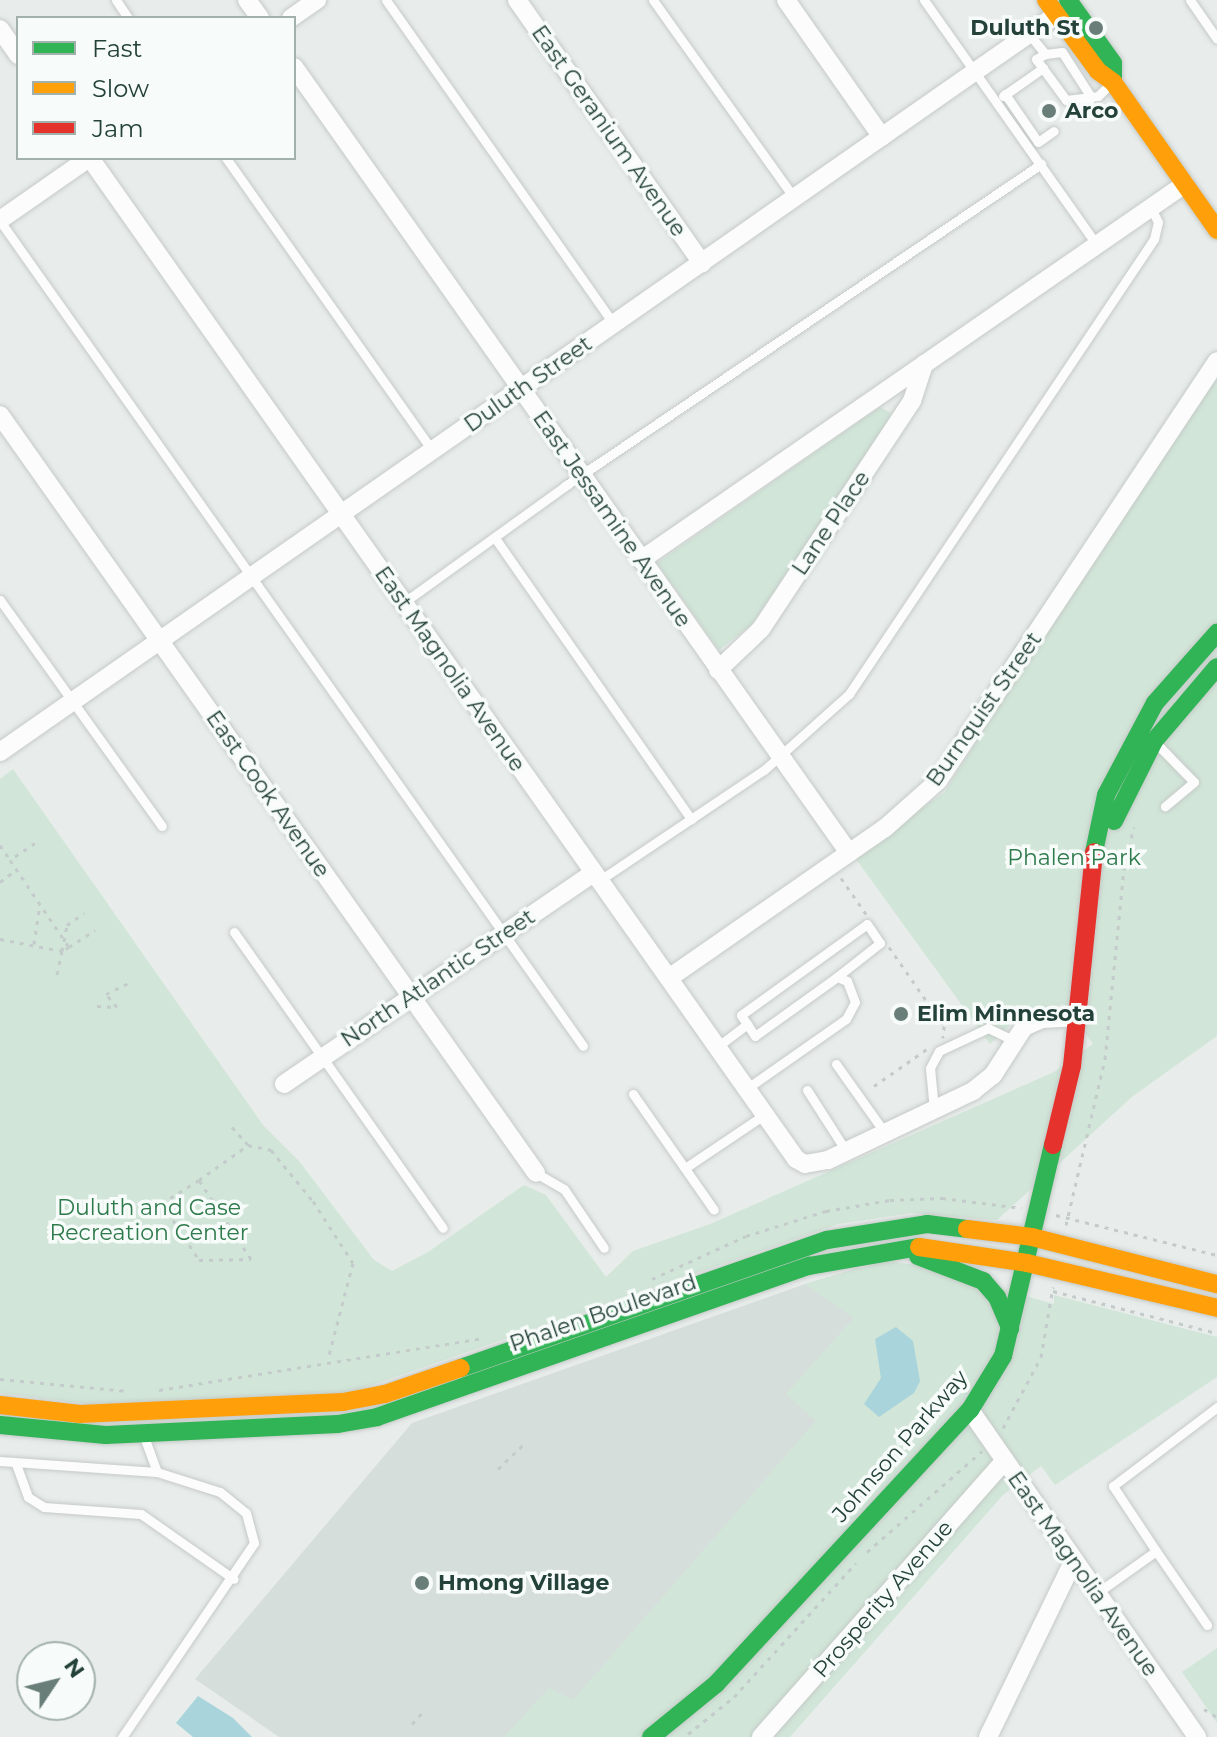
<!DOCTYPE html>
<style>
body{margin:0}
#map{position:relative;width:1217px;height:1737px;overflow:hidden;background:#e8edeb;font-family:Montserrat,sans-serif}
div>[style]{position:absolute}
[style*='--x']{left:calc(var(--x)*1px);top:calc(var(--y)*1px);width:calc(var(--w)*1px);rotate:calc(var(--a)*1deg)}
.built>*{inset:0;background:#d6dedb}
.green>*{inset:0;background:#d1e6d8}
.water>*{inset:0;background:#a9d4db}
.path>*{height:3px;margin-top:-1.5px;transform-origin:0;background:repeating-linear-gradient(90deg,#c3ccca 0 4px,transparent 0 10px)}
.roads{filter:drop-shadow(0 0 2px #c5cac8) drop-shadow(0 0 2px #c5cac8)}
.lane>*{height:9px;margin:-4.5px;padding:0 4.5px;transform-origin:4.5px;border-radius:4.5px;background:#fcfcfc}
.street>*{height:18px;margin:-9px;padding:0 9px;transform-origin:9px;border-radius:9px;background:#fcfcfc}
.fast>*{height:18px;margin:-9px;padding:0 9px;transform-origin:9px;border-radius:9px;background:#30b455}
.slow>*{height:18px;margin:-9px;padding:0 9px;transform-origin:9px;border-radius:9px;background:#ff9f0a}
.jam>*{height:18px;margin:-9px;padding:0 9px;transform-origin:9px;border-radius:9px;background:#e5322d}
.dots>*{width:22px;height:22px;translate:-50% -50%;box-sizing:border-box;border:4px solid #f7fbf9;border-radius:50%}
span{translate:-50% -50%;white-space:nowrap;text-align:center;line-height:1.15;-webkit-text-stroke:7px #f7fbf9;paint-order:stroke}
.poi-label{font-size:22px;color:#24423a;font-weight:700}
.right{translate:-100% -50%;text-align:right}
.left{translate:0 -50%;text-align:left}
.street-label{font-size:22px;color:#24423a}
.park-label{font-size:22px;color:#2d7a4b}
.legend{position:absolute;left:16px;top:16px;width:280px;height:144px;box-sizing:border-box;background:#f7fbf9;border:2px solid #a3b1ad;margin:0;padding:10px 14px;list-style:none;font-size:24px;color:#24423a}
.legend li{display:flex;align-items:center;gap:16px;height:40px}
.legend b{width:40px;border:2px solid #a3b1ad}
.north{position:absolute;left:16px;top:1641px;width:80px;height:80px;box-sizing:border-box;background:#f7fbf9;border:2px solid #a3b1ad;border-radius:50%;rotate:55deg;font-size:22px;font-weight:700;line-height:32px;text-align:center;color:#24423a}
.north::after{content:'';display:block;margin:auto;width:28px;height:36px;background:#697e78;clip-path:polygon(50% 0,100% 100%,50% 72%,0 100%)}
</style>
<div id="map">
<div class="built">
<i style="clip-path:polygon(916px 1265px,616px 1737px,279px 1737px,195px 1679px,412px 1423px,805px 1284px,858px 1268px)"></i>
</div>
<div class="green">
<i style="clip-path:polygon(1217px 358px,1217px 1036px,1133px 1096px,997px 1220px,912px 1213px,838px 1224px,349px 1393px,87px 1404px,0 1393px,0 779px,13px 769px,263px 1125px,299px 1161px,374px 1260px,392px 1271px,428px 1252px,524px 1185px,546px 1195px,606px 1277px,633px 1251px,710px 1224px,1054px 1072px,1093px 1044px,1064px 1004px,1024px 1012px,990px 1044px,853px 855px,945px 792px)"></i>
<i style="clip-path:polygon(880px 407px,891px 413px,880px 439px,751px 625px,719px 650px,657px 563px)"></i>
<i style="clip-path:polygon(886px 1261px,916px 1265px,1054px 1304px,1054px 1295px,1217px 1337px,1217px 1377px,1055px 1485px,1041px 1466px,1003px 1495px,790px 1737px,504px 1737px,549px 1688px,573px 1700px,816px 1421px,786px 1394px,854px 1318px,805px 1284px)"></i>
<i style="clip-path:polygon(1217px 1648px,1217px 1723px,1182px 1672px)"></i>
</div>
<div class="water">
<i style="clip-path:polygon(896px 1327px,913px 1341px,920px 1381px,914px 1393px,879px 1417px,864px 1404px,881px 1378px,875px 1339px)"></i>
<i style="clip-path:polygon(198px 1696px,233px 1718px,252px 1737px,193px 1737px,176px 1723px)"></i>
</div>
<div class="path">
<i style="--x:35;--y:843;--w:30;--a:146"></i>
<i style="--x:10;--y:860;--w:105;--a:55.9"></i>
<i style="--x:69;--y:947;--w:31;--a:-33"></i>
<i style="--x:0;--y:845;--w:18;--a:56"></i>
<i style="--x:841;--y:878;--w:44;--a:55.2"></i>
<i style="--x:0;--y:882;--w:20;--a:-37"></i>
<i style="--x:0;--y:939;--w:63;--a:11"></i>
<i style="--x:62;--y:951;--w:25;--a:102"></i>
<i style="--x:34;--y:944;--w:40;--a:-81.5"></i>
<i style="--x:69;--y:947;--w:8;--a:150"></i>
<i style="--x:62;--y:951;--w:26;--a:-79"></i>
<i style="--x:67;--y:925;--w:21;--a:-35"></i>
<i style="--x:889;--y:947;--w:96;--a:55.2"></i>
<i style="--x:944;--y:1026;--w:12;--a:95"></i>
<i style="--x:97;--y:1006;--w:20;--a:3"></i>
<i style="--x:117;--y:1007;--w:17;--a:-130"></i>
<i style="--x:106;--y:994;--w:28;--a:-26"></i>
<i style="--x:874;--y:1086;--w:65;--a:-34.9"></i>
<i style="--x:232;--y:1127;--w:24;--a:48"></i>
<i style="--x:248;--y:1145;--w:24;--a:12"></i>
<i style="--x:271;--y:1150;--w:66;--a:50.5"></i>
<i style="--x:313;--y:1201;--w:74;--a:57.2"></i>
<i style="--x:353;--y:1263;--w:99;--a:104.6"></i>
<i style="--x:199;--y:1180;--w:44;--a:148.1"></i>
<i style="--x:162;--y:1203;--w:68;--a:57"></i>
<i style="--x:199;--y:1260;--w:52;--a:-1.1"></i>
<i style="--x:251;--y:1259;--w:95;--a:-123.4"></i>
<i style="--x:199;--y:1180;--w:60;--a:-35.5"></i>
<i style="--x:1056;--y:1215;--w:166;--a:14"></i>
<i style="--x:1066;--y:1225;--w:171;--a:-76.8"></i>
<i style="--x:1105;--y:1059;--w:193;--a:-84.3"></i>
<i style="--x:1124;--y:867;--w:41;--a:-76"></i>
<i style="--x:652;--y:1279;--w:103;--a:-24.6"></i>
<i style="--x:746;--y:1236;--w:84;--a:-17.4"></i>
<i style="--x:826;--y:1211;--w:65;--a:-9.8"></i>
<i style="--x:890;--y:1200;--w:52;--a:-2.2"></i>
<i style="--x:942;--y:1198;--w:80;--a:7.2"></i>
<i style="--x:1053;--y:1291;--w:169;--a:14.4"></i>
<i style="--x:0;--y:1379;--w:128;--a:5.4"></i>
<i style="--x:159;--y:1390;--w:328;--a:-9.1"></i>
<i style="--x:1003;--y:1428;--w:81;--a:-61.8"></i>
<i style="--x:1041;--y:1357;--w:71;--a:-80.3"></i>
<i style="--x:498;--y:1469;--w:36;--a:-44"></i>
<i style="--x:867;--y:1552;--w:153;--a:-41.3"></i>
<i style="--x:1204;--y:1709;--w:15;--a:32"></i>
<i style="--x:412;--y:1724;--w:15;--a:-48"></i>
<i style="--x:688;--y:1734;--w:59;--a:-38.8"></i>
<i style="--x:734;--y:1697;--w:181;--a:-47.7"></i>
</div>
<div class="roads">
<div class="lane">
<i style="--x:116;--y:0;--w:22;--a:56"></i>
<i style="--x:386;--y:0;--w:396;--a:54.9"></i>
<i style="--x:653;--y:0;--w:243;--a:54.5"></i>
<i style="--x:924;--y:0;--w:300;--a:54.8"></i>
<i style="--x:1190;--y:0;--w:47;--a:55.3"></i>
<i style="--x:1029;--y:34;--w:26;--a:51"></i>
<i style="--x:1045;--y:54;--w:10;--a:151"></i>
<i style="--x:1036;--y:59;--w:51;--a:53.8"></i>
<i style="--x:1066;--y:100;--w:32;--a:-7"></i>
<i style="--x:1098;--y:96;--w:17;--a:-45"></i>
<i style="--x:1045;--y:54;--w:17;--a:-7"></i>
<i style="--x:1062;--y:52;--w:54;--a:57.2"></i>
<i style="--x:1091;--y:97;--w:18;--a:119"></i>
<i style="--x:1005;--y:94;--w:58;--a:55.5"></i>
<i style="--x:1038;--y:142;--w:19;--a:-35"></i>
<i style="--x:1003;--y:96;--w:49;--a:-35"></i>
<i style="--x:226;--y:158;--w:357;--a:54.8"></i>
<i style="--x:0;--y:221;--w:1010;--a:54.75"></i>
<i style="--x:495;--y:538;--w:343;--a:55.1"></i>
<i style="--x:0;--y:600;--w:278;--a:54.4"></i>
<i style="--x:403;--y:603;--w:200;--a:-35.8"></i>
<i style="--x:565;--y:486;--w:575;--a:-34.08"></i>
<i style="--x:1154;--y:741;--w:57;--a:45.7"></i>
<i style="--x:1194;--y:782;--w:38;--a:140"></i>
<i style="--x:600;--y:880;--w:197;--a:-33.9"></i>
<i style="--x:764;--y:770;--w:114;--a:-41.8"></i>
<i style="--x:849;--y:694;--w:548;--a:-56.16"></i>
<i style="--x:1154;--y:239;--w:17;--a:-77"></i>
<i style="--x:1158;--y:222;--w:16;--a:-117"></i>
<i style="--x:234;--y:932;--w:362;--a:54.8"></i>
<i style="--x:717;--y:1047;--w:38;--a:-37"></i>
<i style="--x:836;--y:1064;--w:85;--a:54.6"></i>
<i style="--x:746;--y:1089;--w:122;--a:-35"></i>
<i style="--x:846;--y:1019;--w:19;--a:-62"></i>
<i style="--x:855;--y:1002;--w:22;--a:-111"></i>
<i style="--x:847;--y:981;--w:11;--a:-158"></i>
<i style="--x:837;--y:977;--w:101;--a:144.3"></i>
<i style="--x:755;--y:1036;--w:25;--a:-124"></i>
<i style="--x:741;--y:1015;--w:155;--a:-35.8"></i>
<i style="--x:867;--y:924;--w:23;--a:56"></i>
<i style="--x:880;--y:943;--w:55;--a:141.7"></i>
<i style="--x:807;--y:1090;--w:72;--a:57.4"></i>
<i style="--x:633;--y:1094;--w:141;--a:55.1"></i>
<i style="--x:934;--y:1110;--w:42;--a:-95.4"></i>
<i style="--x:930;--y:1068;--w:19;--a:-62"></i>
<i style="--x:939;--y:1051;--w:54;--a:-25.1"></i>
<i style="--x:988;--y:1028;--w:28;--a:26"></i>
<i style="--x:685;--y:1168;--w:95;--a:-33.9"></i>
<i style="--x:536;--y:1173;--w:32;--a:30"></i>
<i style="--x:564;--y:1189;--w:71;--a:55.9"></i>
<i style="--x:143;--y:1434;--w:40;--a:69.8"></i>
<i style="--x:0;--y:1461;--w:157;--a:4"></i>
<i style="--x:157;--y:1472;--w:66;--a:17.6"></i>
<i style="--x:220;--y:1492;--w:33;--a:39"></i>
<i style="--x:246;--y:1513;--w:31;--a:75"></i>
<i style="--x:254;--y:1543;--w:235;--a:124.2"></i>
<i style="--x:16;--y:1464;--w:35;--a:70"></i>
<i style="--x:28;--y:1497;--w:19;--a:32"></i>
<i style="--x:44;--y:1507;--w:97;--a:4.1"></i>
<i style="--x:141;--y:1514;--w:113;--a:35"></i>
<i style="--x:1156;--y:1551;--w:90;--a:55.4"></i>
<i style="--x:1097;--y:1593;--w:72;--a:-35.4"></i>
<i style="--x:1156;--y:1551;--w:78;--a:-123.5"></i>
<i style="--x:1113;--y:1486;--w:131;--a:-37.2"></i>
</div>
<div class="street">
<i style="--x:247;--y:0;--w:22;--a:54"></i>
<i style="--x:517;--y:0;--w:322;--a:54.9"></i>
<i style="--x:786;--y:0;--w:167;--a:55"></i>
<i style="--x:291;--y:18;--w:32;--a:-35"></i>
<i style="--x:0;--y:29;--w:32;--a:55"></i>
<i style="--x:294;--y:67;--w:962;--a:54.77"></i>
<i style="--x:90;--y:158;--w:1225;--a:54.8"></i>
<i style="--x:796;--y:1159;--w:10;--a:29"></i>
<i style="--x:805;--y:1164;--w:23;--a:-10"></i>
<i style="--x:828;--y:1160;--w:161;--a:-25.4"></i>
<i style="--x:973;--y:1091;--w:26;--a:-39"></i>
<i style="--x:993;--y:1075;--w:57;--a:-57.1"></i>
<i style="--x:1024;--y:1027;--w:20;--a:-24"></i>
<i style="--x:1042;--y:1019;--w:38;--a:-3"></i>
<i style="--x:0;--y:220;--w:108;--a:-34.9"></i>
<i style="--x:0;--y:415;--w:928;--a:54.73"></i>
<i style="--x:641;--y:560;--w:661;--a:-34.65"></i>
<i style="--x:718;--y:670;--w:59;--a:-43.6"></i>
<i style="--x:761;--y:629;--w:273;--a:-56.5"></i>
<i style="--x:912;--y:401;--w:39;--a:-72"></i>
<i style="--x:0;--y:752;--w:1288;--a:-34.91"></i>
<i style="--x:669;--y:978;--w:263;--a:-34.8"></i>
<i style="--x:885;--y:828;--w:71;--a:-41.6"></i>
<i style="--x:938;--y:781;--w:504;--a:-56.4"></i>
<i style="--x:284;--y:1084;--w:374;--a:-34.3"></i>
<i style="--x:970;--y:1410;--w:398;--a:55.2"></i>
<i style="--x:761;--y:1737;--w:369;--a:-48.6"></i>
<i style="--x:988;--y:1737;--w:197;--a:-64.1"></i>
</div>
<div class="fast">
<i style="--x:1068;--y:0;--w:77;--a:54.5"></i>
<i style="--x:1113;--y:63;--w:19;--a:90"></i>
<i style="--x:1114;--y:821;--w:89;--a:-63.4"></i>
<i style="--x:1154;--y:741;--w:97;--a:-49.6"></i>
<i style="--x:1094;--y:852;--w:58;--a:-78.1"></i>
<i style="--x:1106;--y:795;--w:104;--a:-62"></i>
<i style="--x:1155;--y:703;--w:94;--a:-48.5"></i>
<i style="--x:918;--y:1256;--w:70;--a:21"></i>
<i style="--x:983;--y:1281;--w:21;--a:49"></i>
<i style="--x:997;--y:1297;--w:34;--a:67"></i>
<i style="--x:461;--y:1368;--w:388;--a:-19.3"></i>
<i style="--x:827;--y:1240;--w:101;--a:-9.1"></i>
<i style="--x:927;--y:1224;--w:40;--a:7.1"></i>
<i style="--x:0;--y:1425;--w:106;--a:5.4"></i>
<i style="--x:106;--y:1435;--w:232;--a:-2.7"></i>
<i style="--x:338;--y:1424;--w:40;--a:-10"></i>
<i style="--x:377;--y:1417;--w:458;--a:-19.3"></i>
<i style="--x:809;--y:1266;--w:112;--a:-9.8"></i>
<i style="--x:651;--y:1737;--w:84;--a:-39.2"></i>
<i style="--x:716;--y:1684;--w:374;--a:-47.2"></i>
<i style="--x:970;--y:1410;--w:63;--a:-58.6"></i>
<i style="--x:1003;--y:1356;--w:217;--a:-76.7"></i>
</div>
<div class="slow">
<i style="--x:1046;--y:0;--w:88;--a:53.8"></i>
<i style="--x:1098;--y:71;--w:19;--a:36"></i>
<i style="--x:1113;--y:82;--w:181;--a:54.9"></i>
<i style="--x:967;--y:1229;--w:65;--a:7"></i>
<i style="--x:1032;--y:1237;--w:191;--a:14.3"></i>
<i style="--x:919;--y:1247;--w:109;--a:8.4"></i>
<i style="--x:1027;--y:1263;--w:195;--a:13.3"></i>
<i style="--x:0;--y:1405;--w:81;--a:6.4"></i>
<i style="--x:80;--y:1414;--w:263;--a:-2.6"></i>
<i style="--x:343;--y:1402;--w:43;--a:-10.8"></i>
<i style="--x:385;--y:1394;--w:80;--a:-18.9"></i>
</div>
<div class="jam">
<i style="--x:1053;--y:1145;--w:81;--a:-76.5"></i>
<i style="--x:1072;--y:1066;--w:215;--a:-84.1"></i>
</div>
</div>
<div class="dots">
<i style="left:1096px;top:28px;background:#697e78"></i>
<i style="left:1049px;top:111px;background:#697e78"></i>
<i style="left:901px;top:1014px;background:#697e78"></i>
<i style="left:422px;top:1583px;background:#697e78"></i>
</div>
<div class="poi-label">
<span class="right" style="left:1080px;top:28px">Duluth St</span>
<span class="left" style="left:1065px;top:111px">Arco</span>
<span class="left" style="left:917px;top:1014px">Elim Minnesota</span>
<span class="left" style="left:438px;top:1583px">Hmong Village</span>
</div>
<div class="street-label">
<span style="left:609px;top:131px;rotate:55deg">East Geranium Avenue</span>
<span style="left:528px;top:384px;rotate:-35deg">Duluth Street</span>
<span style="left:612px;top:519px;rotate:55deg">East Jessamine Avenue</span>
<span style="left:831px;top:523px;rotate:-56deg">Lane Place</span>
<span style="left:450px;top:669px;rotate:55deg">East Magnolia Avenue</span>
<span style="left:984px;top:709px;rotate:-55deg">Burnquist Street</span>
<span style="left:268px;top:794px;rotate:55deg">East Cook Avenue</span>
<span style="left:438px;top:978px;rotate:-34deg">North Atlantic Street</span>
<span style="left:603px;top:1313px;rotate:-19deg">Phalen Boulevard</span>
<span style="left:900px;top:1446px;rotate:-49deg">Johnson Parkway</span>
<span style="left:1083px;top:1574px;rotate:55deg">East Magnolia Avenue</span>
<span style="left:883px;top:1599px;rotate:-49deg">Prosperity Avenue</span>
</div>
<div class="park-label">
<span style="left:1074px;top:858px">Phalen Park</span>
<span style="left:149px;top:1220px">Duluth and Case<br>Recreation Center</span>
</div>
<ul class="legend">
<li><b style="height:10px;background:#30b455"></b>Fast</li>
<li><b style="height:10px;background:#ff9f0a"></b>Slow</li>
<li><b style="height:10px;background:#e5322d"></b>Jam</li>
</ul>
<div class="north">N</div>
</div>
